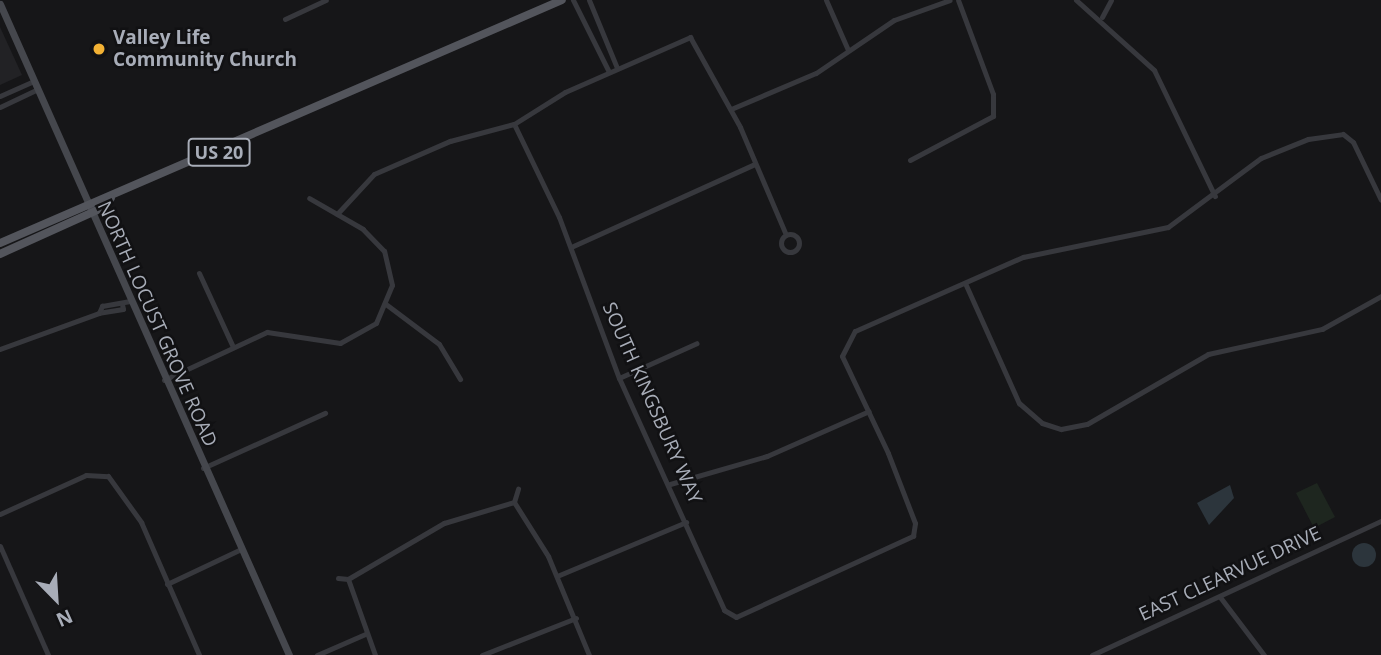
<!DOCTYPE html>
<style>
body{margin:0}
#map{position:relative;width:1381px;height:655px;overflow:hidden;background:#161618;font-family:"Open Sans",sans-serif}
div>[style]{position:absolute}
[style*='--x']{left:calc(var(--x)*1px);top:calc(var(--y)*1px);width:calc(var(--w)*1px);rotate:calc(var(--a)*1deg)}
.built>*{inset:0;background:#222225}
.green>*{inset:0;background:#1e261f}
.water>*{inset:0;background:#2c353c}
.round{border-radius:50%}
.street>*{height:5px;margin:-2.5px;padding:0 2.5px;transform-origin:2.5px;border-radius:2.5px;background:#37383d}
.street>.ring{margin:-2.5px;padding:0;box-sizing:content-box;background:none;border:5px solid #37383d;border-radius:50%}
.secondary>*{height:7px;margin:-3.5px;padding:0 3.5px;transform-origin:3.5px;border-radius:3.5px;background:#45474d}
.primary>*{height:8px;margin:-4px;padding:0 4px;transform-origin:4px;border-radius:4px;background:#53555c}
.dots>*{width:19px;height:19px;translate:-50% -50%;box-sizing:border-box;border:4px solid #111113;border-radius:50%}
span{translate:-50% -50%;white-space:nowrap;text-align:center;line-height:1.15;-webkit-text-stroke:5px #111113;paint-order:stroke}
.shield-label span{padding:2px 5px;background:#111113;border:2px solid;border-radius:5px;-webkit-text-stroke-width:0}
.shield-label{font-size:18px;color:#a8adb8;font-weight:700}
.poi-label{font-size:19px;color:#a8adb8;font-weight:700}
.left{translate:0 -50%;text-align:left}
.street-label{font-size:19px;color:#a8adb8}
.north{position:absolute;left:21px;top:564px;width:70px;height:70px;-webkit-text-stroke:5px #111113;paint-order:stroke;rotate:156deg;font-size:19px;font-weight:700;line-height:28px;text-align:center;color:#a8adb8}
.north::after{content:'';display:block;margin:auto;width:24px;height:32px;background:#a8adb8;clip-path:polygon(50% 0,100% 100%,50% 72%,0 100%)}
</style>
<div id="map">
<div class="built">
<i style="clip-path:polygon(0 27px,22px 75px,0 85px)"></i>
</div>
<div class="green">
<i style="clip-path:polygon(1317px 483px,1335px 517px,1314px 528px,1296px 493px)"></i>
</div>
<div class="water">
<i style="clip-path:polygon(1230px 485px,1234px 498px,1209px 525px,1197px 503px)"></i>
<i class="round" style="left:1352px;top:543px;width:24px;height:24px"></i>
</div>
<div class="street">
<i style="--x:573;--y:0;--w:80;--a:63.4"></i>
<i style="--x:589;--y:0;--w:74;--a:67.6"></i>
<i style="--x:826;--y:0;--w:55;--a:66.3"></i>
<i style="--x:1076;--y:0;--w:105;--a:41.9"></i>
<i style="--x:1154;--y:70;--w:140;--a:64.2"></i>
<i style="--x:1102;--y:17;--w:19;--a:-62"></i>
<i style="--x:285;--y:19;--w:45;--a:-24.9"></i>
<i style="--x:0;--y:96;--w:37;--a:-24"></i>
<i style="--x:0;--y:107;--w:42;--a:-25.3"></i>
<i style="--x:731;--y:109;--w:92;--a:-23"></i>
<i style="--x:816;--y:73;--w:94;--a:-34.2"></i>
<i style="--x:894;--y:20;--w:59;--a:-19.7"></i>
<i style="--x:514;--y:124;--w:103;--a:64.2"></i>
<i style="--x:559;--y:217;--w:172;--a:69.6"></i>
<i style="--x:619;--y:378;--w:255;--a:65.6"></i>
<i style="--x:724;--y:610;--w:14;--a:30"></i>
<i style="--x:736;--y:617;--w:195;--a:-24.6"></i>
<i style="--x:913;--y:536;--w:13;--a:-81"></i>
<i style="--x:915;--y:523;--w:75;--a:-111.1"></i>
<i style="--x:888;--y:453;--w:107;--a:-115.4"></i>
<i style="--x:842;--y:356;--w:28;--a:-63"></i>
<i style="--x:855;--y:331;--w:184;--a:-23.8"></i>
<i style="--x:1023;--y:257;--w:148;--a:-11.7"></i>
<i style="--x:1168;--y:227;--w:116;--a:-36.6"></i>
<i style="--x:1261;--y:158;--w:51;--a:-22"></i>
<i style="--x:1308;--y:139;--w:35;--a:-8"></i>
<i style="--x:1343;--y:134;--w:13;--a:39"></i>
<i style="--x:1353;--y:142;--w:64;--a:64.2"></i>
<i style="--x:910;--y:160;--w:94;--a:-27.9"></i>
<i style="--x:993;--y:116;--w:22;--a:-90"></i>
<i style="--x:993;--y:94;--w:100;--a:-110.4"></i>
<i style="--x:337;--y:214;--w:54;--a:-47.2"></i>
<i style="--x:374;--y:174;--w:83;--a:-23.5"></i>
<i style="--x:450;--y:141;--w:66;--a:-14.9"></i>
<i style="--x:514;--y:124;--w:60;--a:-32.1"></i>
<i style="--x:565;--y:92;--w:137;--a:-23.7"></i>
<i style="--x:690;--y:37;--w:103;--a:60.9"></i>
<i style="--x:740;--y:127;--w:117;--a:66.9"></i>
<i class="ring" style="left:781px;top:234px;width:13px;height:13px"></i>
<i style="--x:571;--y:247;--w:202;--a:-24.3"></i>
<i style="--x:199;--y:273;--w:81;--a:65.3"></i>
<i style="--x:965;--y:283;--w:132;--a:65.8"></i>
<i style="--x:1019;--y:403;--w:30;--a:41"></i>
<i style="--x:1042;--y:423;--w:20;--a:18"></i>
<i style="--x:1061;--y:429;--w:26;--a:-11"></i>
<i style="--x:1087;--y:424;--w:140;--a:-30"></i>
<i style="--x:1208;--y:354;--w:117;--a:-12.4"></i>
<i style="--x:1322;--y:329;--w:68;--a:-29.2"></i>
<i style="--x:122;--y:304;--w:5;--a:79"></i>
<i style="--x:123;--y:309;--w:24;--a:171"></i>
<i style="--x:99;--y:313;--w:8;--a:-67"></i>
<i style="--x:102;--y:306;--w:27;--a:-10"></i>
<i style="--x:387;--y:305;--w:65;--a:36.9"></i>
<i style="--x:439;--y:344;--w:41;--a:59"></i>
<i style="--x:0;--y:349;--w:105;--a:-20"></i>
<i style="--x:619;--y:378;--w:85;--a:-24.2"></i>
<i style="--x:164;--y:380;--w:114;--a:-25"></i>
<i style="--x:267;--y:332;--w:74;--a:8.6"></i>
<i style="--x:340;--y:343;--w:41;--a:-29.1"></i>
<i style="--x:376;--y:323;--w:41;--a:-67.2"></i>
<i style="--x:392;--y:285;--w:35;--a:-103"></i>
<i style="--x:384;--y:251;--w:30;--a:-134"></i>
<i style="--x:363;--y:229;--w:62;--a:-150.1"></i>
<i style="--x:203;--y:468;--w:134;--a:-24.3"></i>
<i style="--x:670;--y:484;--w:101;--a:-16.1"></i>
<i style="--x:767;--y:456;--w:111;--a:-23.8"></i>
<i style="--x:514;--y:502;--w:64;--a:57.8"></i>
<i style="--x:548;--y:556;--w:107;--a:67.5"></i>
<i style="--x:0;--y:514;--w:94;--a:-24.4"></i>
<i style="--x:86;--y:475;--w:22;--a:3"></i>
<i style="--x:108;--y:476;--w:57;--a:54.3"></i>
<i style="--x:141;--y:522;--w:145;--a:66.4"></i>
<i style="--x:0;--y:546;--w:119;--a:66.2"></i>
<i style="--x:557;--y:576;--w:140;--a:-22.7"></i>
<i style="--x:338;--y:578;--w:10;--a:6"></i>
<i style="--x:348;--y:579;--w:111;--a:-30.3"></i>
<i style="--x:444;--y:523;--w:73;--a:-16.7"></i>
<i style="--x:514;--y:502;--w:14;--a:-73"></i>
<i style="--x:348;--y:579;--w:81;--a:70.4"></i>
<i style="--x:167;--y:584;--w:82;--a:-25.3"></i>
<i style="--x:1220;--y:597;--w:73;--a:52.8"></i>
<i style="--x:317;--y:655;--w:52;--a:-23.6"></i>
<i style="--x:482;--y:655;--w:101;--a:-21.5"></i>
<i style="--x:1092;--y:655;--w:319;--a:-24.9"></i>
</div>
<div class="secondary">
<i style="--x:0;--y:4;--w:712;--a:66.06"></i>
</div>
<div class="primary">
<i style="--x:0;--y:243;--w:612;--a:-23.38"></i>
<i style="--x:0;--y:254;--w:114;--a:-24.3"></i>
<i style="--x:104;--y:207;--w:11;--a:-52"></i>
</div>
<div class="dots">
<i style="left:99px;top:49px;background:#f2b134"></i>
</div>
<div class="shield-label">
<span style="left:219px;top:152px">US 20</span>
</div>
<div class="poi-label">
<span class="left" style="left:113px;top:49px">Valley Life<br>Community Church</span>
</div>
<div class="street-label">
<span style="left:157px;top:324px;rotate:66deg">NORTH LOCUST GROVE ROAD</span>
<span style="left:652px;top:403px;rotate:66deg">SOUTH KINGSBURY WAY</span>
<span style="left:1230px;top:574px;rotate:-25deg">EAST CLEARVUE DRIVE</span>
</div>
<div class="north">N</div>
</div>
